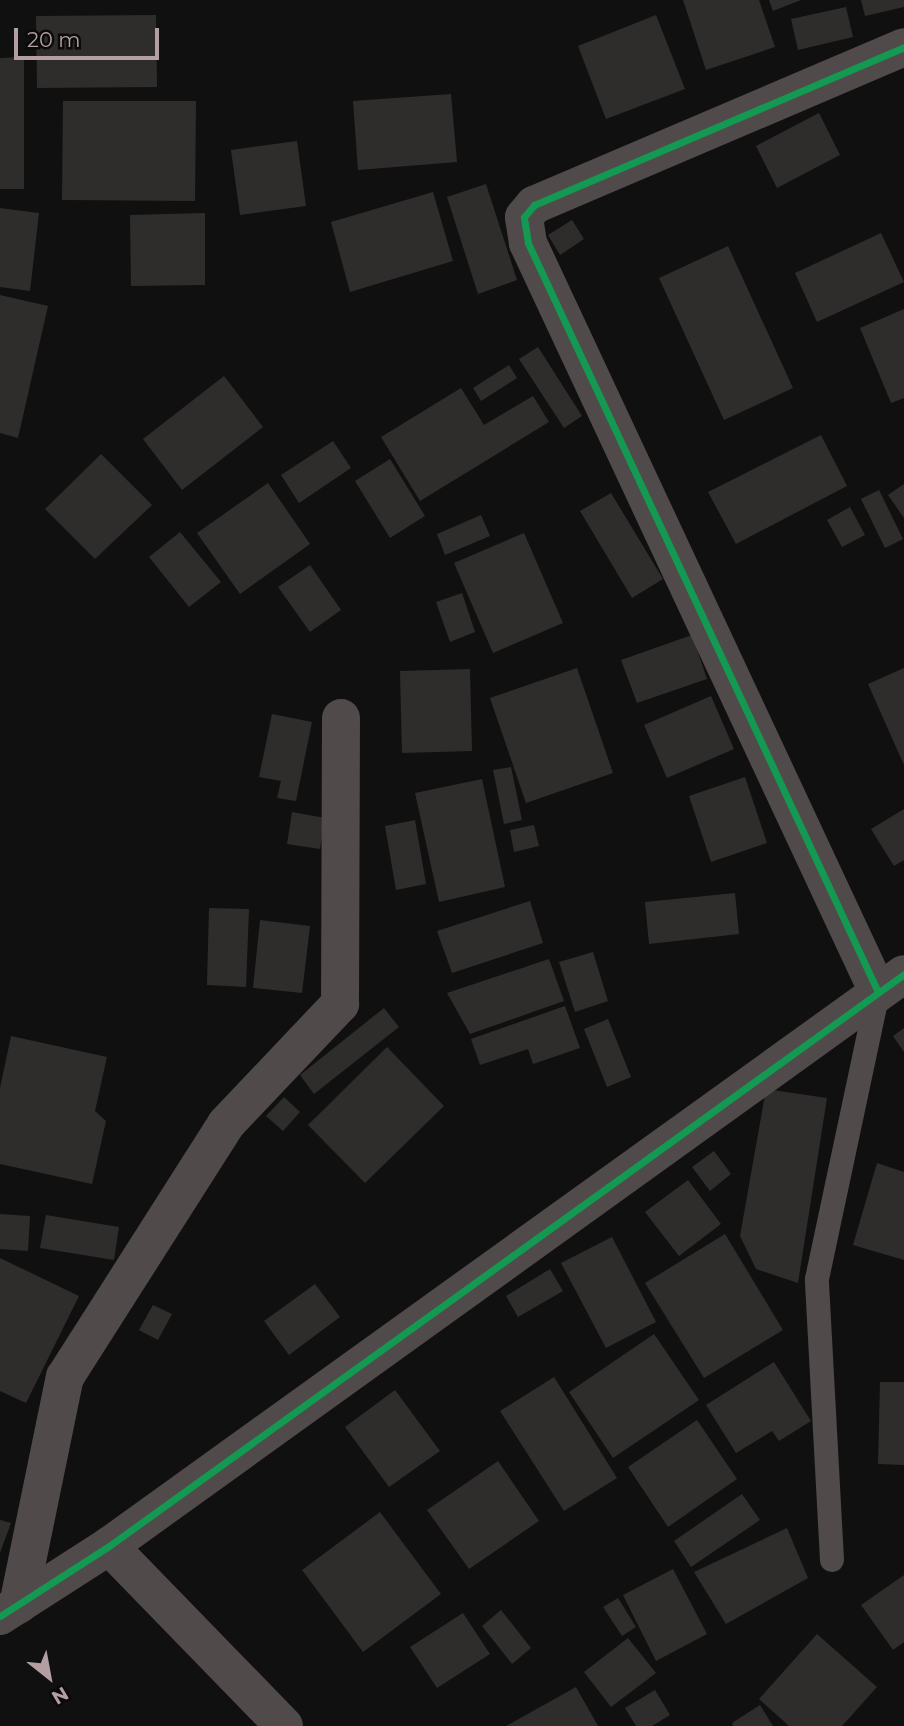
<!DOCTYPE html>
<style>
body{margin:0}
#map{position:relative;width:904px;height:1726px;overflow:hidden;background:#101010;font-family:Montserrat,sans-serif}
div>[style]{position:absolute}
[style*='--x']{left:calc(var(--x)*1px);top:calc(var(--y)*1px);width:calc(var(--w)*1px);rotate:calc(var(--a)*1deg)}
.building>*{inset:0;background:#2f2c2c}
.service>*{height:24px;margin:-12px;padding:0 12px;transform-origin:12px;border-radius:12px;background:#504a4a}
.minor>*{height:38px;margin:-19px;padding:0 19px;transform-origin:19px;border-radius:19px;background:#504a4a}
.cycleway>*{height:7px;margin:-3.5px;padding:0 3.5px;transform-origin:3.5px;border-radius:3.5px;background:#139951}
span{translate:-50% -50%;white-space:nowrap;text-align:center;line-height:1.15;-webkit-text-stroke:7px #0b0a0a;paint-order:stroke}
.north{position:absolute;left:14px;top:1642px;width:70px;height:70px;-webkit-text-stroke:5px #0b0a0a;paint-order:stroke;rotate:149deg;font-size:19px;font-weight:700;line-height:28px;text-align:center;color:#b39fa1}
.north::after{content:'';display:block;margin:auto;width:24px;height:32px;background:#b39fa1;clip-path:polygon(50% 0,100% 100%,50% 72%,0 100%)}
.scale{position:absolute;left:14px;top:28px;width:145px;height:32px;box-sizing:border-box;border:4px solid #b39fa1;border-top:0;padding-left:9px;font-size:21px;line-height:24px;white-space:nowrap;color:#b39fa1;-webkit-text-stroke:5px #0b0a0a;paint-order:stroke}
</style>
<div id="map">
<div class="building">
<i style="clip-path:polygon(683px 0,759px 0,775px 47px,706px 70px)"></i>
<i style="clip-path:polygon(769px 0,801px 0,773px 11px)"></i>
<i style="clip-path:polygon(861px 0,904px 0,904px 7px,865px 16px)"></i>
<i style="clip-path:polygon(846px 7px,853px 37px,798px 50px,791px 19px)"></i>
<i style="clip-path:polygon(156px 15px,157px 87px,37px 88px,36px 16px)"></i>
<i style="clip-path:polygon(656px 15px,685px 89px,606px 119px,578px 46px)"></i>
<i style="clip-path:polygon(24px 57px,24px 189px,0 189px,0 58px)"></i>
<i style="clip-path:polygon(451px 94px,457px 162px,358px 170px,353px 101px)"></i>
<i style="clip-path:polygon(63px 101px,196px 101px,195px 201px,62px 200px)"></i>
<i style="clip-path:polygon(819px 113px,840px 155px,777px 188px,756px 146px)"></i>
<i style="clip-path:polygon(297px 141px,306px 206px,240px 215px,231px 150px)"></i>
<i style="clip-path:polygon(486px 184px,517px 280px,478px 294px,447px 197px)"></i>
<i style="clip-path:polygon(433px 192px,453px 261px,350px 292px,331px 222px)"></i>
<i style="clip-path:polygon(0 208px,39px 213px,30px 291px,0 287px)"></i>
<i style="clip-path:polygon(205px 213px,205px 285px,131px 286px,130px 215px)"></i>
<i style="clip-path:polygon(572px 220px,584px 239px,560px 255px,548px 235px)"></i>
<i style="clip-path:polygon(881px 233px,904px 282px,817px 322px,795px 273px)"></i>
<i style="clip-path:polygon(728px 246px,793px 388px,724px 420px,659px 278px)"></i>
<i style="clip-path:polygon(0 295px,48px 306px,18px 438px,0 433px)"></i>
<i style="clip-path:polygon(904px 309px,904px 398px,891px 403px,860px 328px)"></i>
<i style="clip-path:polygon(538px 347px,582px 416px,564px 428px,519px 359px)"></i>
<i style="clip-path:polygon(509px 365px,517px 378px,481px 401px,473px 388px)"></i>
<i style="clip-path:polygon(224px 376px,263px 427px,182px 490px,143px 439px)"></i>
<i style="clip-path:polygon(461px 388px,484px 425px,533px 396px,549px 422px,420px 501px,381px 437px)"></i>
<i style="clip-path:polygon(821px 435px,847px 486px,736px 544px,708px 492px)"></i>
<i style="clip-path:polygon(333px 441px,351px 468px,299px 503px,281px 475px)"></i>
<i style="clip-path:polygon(101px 454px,152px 505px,95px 559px,45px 509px)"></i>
<i style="clip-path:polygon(390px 459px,425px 516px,390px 538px,355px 481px)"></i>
<i style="clip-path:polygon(268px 483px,310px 544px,240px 594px,197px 533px)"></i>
<i style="clip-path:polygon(904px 484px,904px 518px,888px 495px)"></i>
<i style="clip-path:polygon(879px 490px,903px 539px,885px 548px,861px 499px)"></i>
<i style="clip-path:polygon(611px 493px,663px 579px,632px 598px,580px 511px)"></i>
<i style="clip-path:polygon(850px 507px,865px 535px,842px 547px,827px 520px)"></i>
<i style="clip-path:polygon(481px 515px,490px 536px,445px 555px,437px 534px)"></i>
<i style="clip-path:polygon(180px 532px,221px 582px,189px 607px,149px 557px)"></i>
<i style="clip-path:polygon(524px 533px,563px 623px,493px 653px,454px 563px)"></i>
<i style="clip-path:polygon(310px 565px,341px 610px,310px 632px,278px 587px)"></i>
<i style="clip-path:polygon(462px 593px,475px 632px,450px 642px,436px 602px)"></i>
<i style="clip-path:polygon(692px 635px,707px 679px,637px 703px,621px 660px)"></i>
<i style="clip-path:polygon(577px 668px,613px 773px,526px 803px,490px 698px)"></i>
<i style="clip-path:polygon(904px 668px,904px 765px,868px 684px)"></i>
<i style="clip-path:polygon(470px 669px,472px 751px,402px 753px,400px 671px)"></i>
<i style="clip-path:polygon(711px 696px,734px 749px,667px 778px,644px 725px)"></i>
<i style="clip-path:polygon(272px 714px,312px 722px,296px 801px,277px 798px,281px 781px,259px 777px)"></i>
<i style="clip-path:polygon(511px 767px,522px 820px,504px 824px,493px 770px)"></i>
<i style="clip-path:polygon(745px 777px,767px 843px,711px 862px,689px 796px)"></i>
<i style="clip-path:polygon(482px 779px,505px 887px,439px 902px,415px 793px)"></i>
<i style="clip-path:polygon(904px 809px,904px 860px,894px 866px,871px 829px)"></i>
<i style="clip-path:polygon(292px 812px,325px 818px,320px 849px,287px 844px)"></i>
<i style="clip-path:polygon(415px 820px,426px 884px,396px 890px,385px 826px)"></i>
<i style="clip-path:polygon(534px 825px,539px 846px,514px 852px,510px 830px)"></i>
<i style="clip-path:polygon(735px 893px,739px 934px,649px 944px,645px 902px)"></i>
<i style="clip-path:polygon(530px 901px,543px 943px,452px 973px,437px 931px)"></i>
<i style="clip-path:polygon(209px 908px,249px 909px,246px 987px,207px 985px)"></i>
<i style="clip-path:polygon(260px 920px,310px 926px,302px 993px,253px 988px)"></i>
<i style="clip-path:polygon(593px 952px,608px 1001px,575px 1012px,559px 962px)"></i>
<i style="clip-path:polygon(549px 959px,564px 1001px,470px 1034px,447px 993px)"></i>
<i style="clip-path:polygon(565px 1006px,580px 1048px,533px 1064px,528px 1049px,480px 1065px,471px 1039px)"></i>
<i style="clip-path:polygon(384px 1008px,399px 1027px,314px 1094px,300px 1075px)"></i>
<i style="clip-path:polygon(608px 1019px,631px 1077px,607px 1087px,584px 1029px)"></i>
<i style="clip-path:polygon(904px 1028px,904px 1052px,893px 1036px)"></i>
<i style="clip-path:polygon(11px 1036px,107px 1057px,95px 1111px,106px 1121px,92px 1184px,0 1164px,0 1088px)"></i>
<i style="clip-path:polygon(387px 1047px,444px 1106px,365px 1183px,308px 1125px)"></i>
<i style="clip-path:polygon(766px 1089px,827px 1098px,798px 1283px,756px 1269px,740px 1236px)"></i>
<i style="clip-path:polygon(284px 1097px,300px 1112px,283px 1131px,266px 1116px)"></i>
<i style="clip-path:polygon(714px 1151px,731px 1174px,710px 1191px,692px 1167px)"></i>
<i style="clip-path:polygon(877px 1163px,904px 1172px,904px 1260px,853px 1245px)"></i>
<i style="clip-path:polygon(688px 1180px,721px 1224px,679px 1256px,645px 1212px)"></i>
<i style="clip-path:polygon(0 1214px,30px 1216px,28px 1251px,0 1249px)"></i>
<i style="clip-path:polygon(46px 1215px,119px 1227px,114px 1260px,40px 1248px)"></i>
<i style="clip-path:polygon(725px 1234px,783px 1330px,704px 1378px,645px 1283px)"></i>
<i style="clip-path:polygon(612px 1237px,656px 1322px,606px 1348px,561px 1263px)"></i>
<i style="clip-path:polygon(0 1258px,79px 1296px,26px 1403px,0 1391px)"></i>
<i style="clip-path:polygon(550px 1269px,563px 1291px,518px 1317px,506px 1296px)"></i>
<i style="clip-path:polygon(315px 1284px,340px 1317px,289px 1355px,264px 1321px)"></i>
<i style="clip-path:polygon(153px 1305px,172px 1314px,158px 1340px,139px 1330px)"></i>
<i style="clip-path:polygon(654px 1334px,699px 1400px,613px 1458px,569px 1392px)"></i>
<i style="clip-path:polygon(774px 1362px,811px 1421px,779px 1441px,772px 1431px,736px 1453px,706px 1405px)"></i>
<i style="clip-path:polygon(554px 1377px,617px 1478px,564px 1511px,500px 1411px)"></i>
<i style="clip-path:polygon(880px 1382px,904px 1382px,904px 1465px,878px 1464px)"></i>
<i style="clip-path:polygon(395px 1390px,440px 1451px,389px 1487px,345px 1427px)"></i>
<i style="clip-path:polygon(697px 1420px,737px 1479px,668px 1527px,628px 1467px)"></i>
<i style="clip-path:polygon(498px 1461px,539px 1521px,469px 1569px,427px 1510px)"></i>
<i style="clip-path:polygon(742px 1494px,760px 1520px,691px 1567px,674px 1541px)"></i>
<i style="clip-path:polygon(380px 1512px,441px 1594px,363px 1652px,302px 1570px)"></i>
<i style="clip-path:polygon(0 1520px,11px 1523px,0 1553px)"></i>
<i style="clip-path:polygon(787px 1528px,808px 1578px,726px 1624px,694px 1572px)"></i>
<i style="clip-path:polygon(673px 1569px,707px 1634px,656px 1661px,623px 1595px)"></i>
<i style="clip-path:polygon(904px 1575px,904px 1642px,893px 1650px,861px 1605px)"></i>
<i style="clip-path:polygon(618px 1598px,636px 1627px,622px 1636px,603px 1607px)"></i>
<i style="clip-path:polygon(501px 1610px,531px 1648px,512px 1664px,482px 1626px)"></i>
<i style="clip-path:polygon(463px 1613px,490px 1654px,437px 1688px,410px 1647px)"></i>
<i style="clip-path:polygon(817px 1634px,877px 1687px,842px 1726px,789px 1726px,759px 1699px)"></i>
<i style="clip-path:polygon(628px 1638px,656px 1673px,611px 1707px,584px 1672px)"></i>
<i style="clip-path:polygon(576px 1687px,598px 1726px,506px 1726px)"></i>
<i style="clip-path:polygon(655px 1690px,670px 1715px,652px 1726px,636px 1726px,625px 1708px)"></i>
<i style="clip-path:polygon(760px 1705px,773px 1726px,733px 1726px,732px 1723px)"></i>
</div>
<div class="service">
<i style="--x:832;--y:1560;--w:281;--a:-93.1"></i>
<i style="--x:817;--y:1279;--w:293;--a:-78"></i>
</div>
<div class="minor">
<i style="--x:878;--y:992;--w:827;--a:-115.05"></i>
<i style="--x:528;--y:243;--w:26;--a:-99"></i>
<i style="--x:524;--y:217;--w:16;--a:-50"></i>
<i style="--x:534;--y:205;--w:402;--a:-23.1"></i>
<i style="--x:109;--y:1546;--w:251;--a:45.8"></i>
<i style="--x:18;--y:1605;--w:233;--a:-78.4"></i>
<i style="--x:65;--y:1377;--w:300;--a:-57.5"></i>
<i style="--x:226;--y:1124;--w:166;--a:-46.5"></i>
<i style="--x:340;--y:1004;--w:286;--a:-89.8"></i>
<i style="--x:0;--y:1616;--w:130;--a:-32.7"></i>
<i style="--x:109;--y:1546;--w:979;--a:-35.73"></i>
</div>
<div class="cycleway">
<i style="--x:878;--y:992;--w:827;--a:-115.05"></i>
<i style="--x:528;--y:243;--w:26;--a:-99"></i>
<i style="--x:524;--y:217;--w:16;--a:-50"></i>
<i style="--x:534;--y:205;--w:402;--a:-23.1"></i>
<i style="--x:0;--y:1616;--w:130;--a:-32.7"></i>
<i style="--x:109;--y:1546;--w:979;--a:-35.73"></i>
</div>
<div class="north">N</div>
<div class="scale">20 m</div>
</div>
